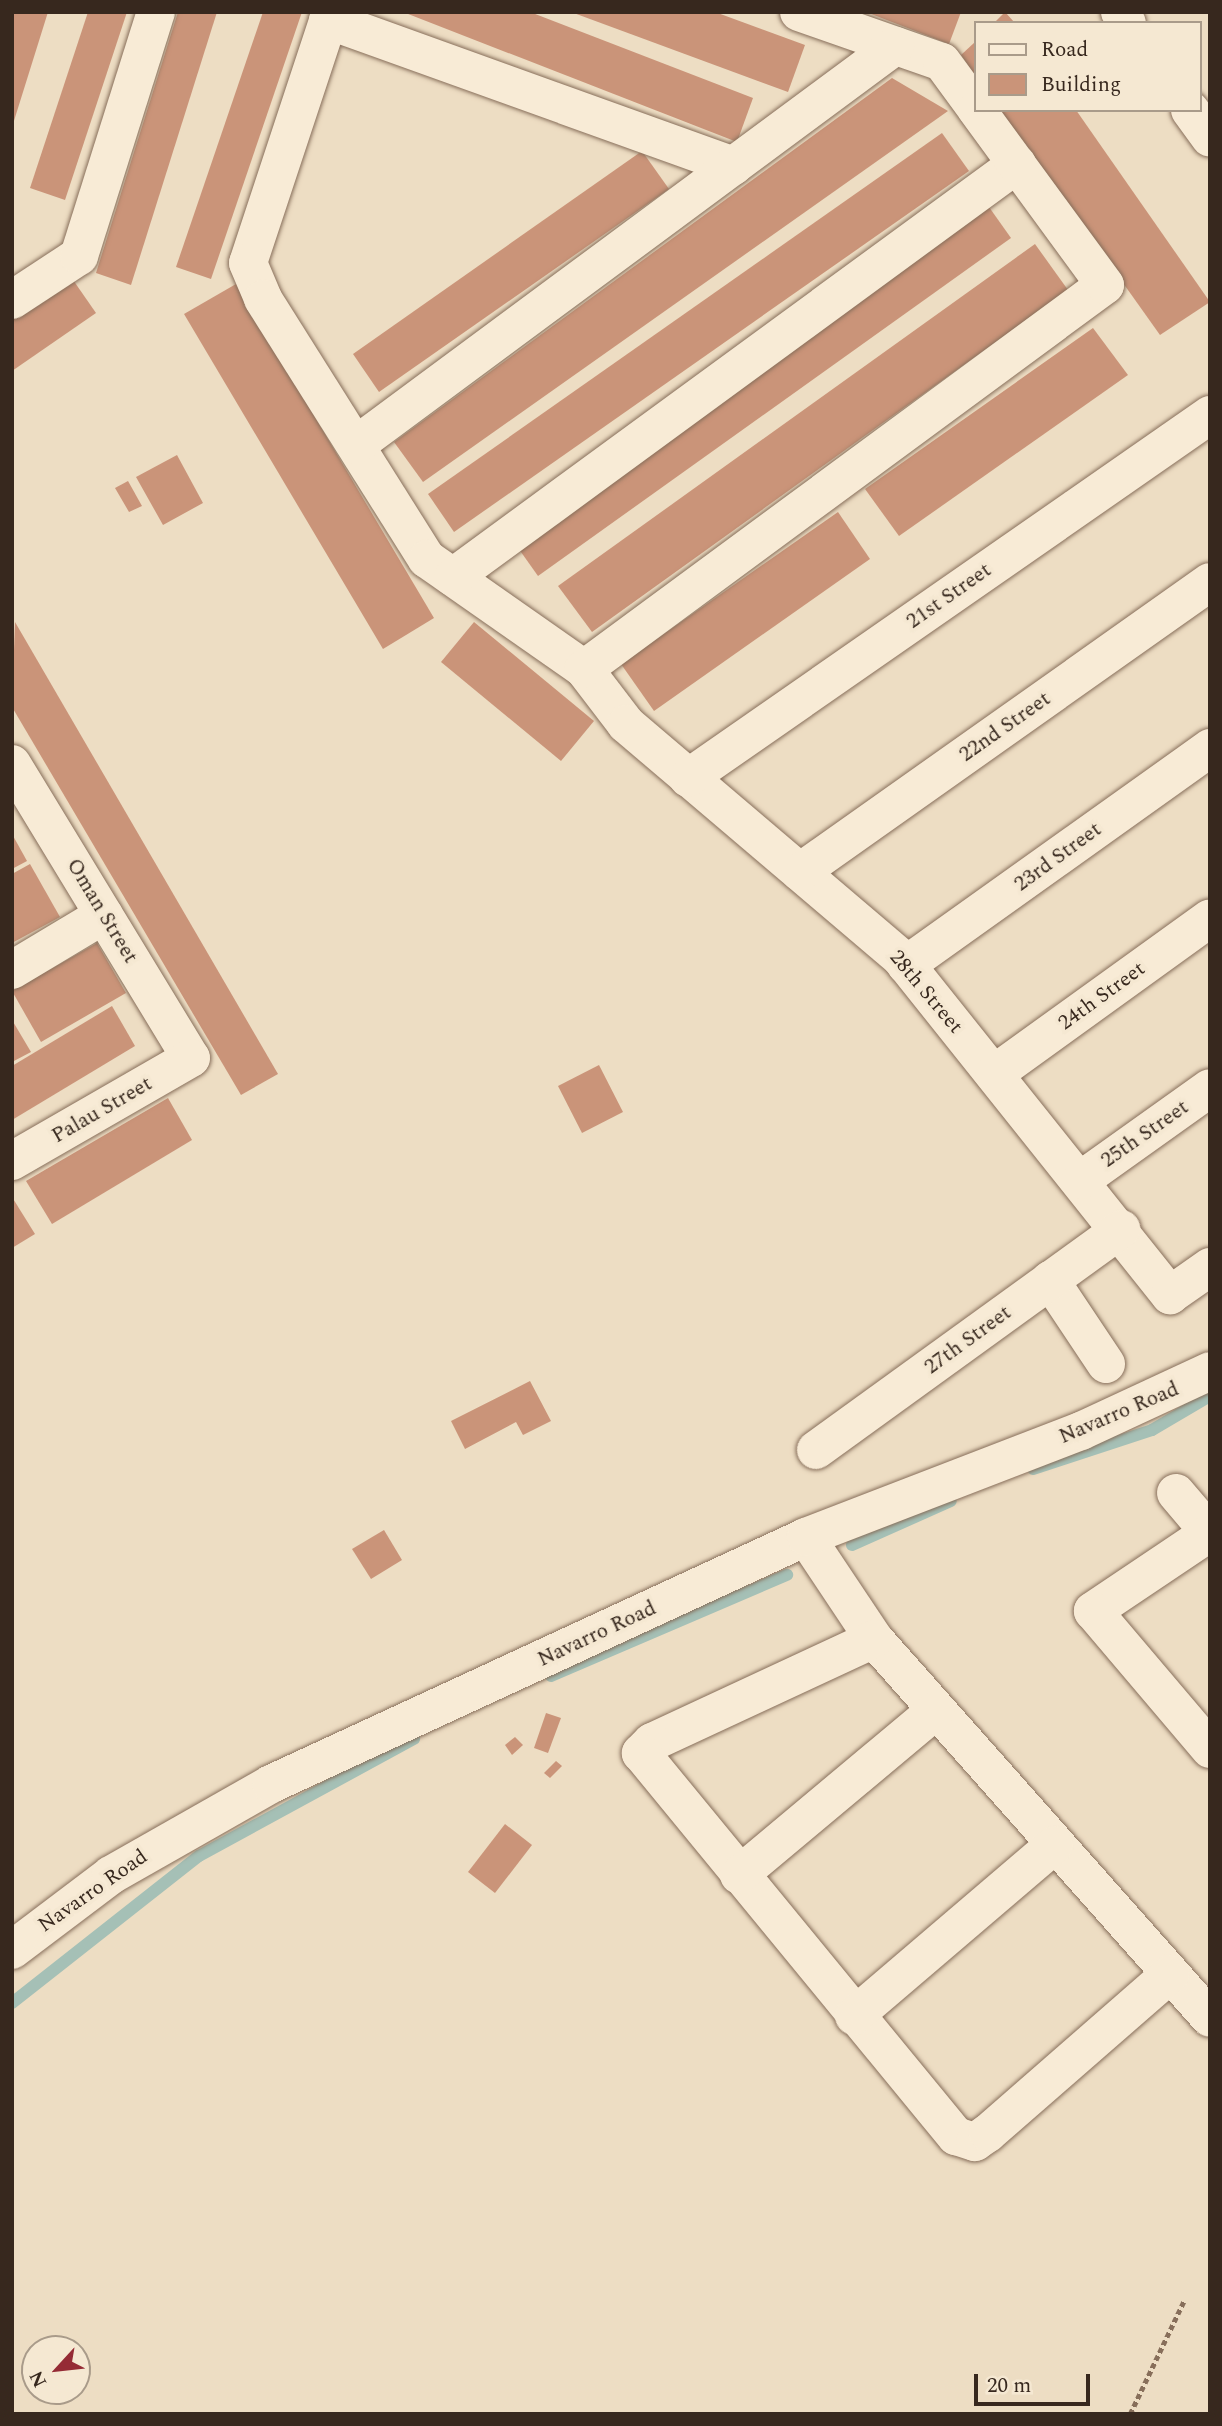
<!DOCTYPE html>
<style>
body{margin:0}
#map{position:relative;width:1222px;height:2426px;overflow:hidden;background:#edddc3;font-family:Spectral,serif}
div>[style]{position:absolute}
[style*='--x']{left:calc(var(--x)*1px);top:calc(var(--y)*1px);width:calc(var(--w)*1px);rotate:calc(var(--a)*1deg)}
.stream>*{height:12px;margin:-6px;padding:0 6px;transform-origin:6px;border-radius:6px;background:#a5c0b6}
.building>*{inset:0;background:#ca9479}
.path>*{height:4.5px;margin-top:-2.25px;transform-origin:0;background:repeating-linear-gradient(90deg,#876e5a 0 5px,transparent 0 8.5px)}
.roads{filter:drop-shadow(0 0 2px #876e5a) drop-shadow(0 0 2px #876e5a)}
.minor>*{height:38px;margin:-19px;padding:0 19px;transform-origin:19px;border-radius:19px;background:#f8ebd6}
.tertiary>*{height:38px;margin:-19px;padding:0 19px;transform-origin:19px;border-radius:19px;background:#f8ebd6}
span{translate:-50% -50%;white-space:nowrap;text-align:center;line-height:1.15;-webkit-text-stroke:7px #f5e8d2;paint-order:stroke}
.street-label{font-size:21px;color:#37281e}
.frame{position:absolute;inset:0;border:14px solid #37281e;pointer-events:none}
.legend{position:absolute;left:974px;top:21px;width:228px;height:91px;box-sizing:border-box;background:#f5e8d2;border:2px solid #a99b8a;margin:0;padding:9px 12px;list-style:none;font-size:21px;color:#37281e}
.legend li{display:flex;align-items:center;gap:14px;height:35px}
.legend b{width:35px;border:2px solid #a99b8a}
.north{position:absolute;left:21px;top:2335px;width:70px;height:70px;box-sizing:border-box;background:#f5e8d2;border:2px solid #a99b8a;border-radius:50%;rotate:243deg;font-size:19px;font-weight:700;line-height:28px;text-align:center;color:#37281e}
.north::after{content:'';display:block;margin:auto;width:24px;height:32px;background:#952b35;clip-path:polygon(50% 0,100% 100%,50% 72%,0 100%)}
.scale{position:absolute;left:974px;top:2374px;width:116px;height:32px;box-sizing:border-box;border:4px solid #37281e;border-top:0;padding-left:9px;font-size:21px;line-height:24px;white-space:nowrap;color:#37281e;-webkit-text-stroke:5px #f5e8d2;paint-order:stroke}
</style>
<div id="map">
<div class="stream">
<i style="--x:1033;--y:1469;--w:125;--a:-18.1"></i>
<i style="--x:1152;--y:1430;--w:67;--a:-30.4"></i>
<i style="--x:852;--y:1545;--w:108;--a:-24"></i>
<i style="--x:551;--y:1676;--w:257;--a:-23.2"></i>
<i style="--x:12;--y:2003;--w:238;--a:-38.2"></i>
<i style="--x:199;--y:1856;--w:245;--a:-28.6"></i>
</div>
<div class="building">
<i style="clip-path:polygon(12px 12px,48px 12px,13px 124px,12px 124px)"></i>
<i style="clip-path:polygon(88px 12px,127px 12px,65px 200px,30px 188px)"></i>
<i style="clip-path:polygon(178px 12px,217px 12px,131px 285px,96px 273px)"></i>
<i style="clip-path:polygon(263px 12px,302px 12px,211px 279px,176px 267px)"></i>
<i style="clip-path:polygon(403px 12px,530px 12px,753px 98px,737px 142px)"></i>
<i style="clip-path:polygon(571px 12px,715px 12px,805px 45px,788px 92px)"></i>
<i style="clip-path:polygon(866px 12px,961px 12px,949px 44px)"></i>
<i style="clip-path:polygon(1005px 12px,1015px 23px,994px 23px)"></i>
<i style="clip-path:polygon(975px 42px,975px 75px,961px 55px)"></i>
<i style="clip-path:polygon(892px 78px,948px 111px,423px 482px,394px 442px)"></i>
<i style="clip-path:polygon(1000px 110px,1076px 110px,1210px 302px,1160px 335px)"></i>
<i style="clip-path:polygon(942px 133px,969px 171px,454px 532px,428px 494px)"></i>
<i style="clip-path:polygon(642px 151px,669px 189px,379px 392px,353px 354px)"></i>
<i style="clip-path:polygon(989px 207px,1011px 238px,538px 576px,516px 545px)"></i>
<i style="clip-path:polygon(1035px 244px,1068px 290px,592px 632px,558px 586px)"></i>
<i style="clip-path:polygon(71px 277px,96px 313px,12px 371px,12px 318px)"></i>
<i style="clip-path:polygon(236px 284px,434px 618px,383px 649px,184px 314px)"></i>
<i style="clip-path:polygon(1093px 328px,1128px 375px,899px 536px,865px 489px)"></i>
<i style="clip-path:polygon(177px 455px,203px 503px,163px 525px,136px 477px)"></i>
<i style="clip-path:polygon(128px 481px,142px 506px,129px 512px,115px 488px)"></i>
<i style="clip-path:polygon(838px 512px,870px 559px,654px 711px,621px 664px)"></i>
<i style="clip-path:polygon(15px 622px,278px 1074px,241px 1095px,12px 707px)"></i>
<i style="clip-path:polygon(474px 622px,594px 721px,561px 761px,441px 662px)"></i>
<i style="clip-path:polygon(12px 834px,27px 861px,12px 869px)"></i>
<i style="clip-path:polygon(30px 864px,60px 917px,12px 943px,12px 874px)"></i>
<i style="clip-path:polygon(97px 943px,126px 993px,41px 1042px,12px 991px)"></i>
<i style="clip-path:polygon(112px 1006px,135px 1046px,12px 1120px,12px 1066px)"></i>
<i style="clip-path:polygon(12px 1020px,31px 1052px,12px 1062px)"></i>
<i style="clip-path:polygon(599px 1065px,623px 1112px,582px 1133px,558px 1086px)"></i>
<i style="clip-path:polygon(168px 1098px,192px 1140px,52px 1224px,26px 1181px)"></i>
<i style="clip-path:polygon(12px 1197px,35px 1234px,12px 1248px)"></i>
<i style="clip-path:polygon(530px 1381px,551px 1421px,523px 1435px,516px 1422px,465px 1449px,451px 1421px)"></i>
<i style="clip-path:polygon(384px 1530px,402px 1560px,371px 1579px,352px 1549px)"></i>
<i style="clip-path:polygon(546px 1713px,561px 1718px,548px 1753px,534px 1748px)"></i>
<i style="clip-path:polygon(515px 1737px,523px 1745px,512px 1755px,505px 1745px)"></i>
<i style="clip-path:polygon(556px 1761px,562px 1766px,550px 1778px,544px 1773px)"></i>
<i style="clip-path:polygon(505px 1824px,532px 1845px,495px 1893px,468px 1872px)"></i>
</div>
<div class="path">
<i style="--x:1130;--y:2414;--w:125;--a:-64.5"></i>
</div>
<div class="roads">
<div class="minor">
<i style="--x:331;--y:12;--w:264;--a:108.3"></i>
<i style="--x:248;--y:263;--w:39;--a:67"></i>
<i style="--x:263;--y:299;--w:307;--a:57.8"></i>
<i style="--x:427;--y:559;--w:192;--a:35"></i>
<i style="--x:584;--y:669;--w:69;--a:52.6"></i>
<i style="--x:626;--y:724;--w:360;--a:40.4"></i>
<i style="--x:900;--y:957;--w:433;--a:51.4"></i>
<i style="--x:1170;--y:1295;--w:49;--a:-35"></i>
<i style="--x:799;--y:12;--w:151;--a:19.3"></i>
<i style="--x:942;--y:62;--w:56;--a:53.7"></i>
<i style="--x:328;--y:20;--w:431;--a:19.8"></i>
<i style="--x:12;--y:300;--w:80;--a:-33.3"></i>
<i style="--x:79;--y:256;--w:256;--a:-72.5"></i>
<i style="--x:356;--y:445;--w:671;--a:-36.51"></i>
<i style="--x:453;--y:577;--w:699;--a:-36.21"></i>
<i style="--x:584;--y:669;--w:647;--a:-36.39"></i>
<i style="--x:1105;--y:285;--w:217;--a:-126.2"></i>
<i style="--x:12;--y:764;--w:344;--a:58.7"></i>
<i style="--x:191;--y:1058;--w:207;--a:150.1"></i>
<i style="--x:688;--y:778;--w:636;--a:-34.81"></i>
<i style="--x:800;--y:872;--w:502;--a:-35.27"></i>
<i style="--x:906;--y:965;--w:374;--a:-35.5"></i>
<i style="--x:12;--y:970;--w:107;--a:-30.9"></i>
<i style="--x:994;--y:1074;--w:266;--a:-35.8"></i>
<i style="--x:1081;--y:1180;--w:158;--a:-35.5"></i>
<i style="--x:1050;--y:1280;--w:101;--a:56.3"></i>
<i style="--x:816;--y:1450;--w:377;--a:-35.9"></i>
<i style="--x:1176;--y:1493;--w:52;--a:49.6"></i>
<i style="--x:1209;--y:1533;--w:140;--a:146.1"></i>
<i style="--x:1093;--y:1611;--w:181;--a:49.7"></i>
<i style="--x:806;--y:1537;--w:123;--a:56.3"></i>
<i style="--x:874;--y:1639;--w:506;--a:48.44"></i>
<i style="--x:874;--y:1639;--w:245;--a:155.1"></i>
<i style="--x:652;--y:1742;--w:16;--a:135"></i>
<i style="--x:641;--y:1753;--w:496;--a:50.6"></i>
<i style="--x:956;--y:2136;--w:20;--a:18"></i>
<i style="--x:975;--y:2142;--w:16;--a:-35"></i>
<i style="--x:988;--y:2133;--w:242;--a:-41.1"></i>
<i style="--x:739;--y:1875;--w:256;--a:-39.9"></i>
<i style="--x:854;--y:2016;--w:263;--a:-40.5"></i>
</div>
<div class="tertiary">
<i style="--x:1120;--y:12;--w:13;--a:58"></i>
<i style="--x:1190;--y:110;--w:34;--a:54"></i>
<i style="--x:12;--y:1950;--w:124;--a:-37.1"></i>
<i style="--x:111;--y:1875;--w:184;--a:-29.6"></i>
<i style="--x:271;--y:1784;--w:589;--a:-24.78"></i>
<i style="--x:806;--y:1537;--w:295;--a:-21.1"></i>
<i style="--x:1081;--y:1431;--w:142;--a:-24.9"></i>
</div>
</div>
<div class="street-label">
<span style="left:949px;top:596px;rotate:-35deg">21st Street</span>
<span style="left:1005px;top:727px;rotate:-35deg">22nd Street</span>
<span style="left:1058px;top:857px;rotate:-36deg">23rd Street</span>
<span style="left:102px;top:911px;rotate:59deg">Oman Street</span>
<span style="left:926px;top:992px;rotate:50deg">28th Street</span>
<span style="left:1102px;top:996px;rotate:-36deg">24th Street</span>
<span style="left:102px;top:1110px;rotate:-30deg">Palau Street</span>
<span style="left:1145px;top:1134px;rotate:-35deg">25th Street</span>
<span style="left:968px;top:1340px;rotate:-36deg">27th Street</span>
<span style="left:1119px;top:1413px;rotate:-23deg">Navarro Road</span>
<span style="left:597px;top:1634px;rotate:-25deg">Navarro Road</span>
<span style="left:93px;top:1891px;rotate:-35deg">Navarro Road</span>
</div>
<div class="frame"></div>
<ul class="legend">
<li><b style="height:9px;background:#f8ebd6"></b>Road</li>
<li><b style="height:19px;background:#ca9479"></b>Building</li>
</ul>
<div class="north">N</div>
<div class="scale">20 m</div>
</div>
